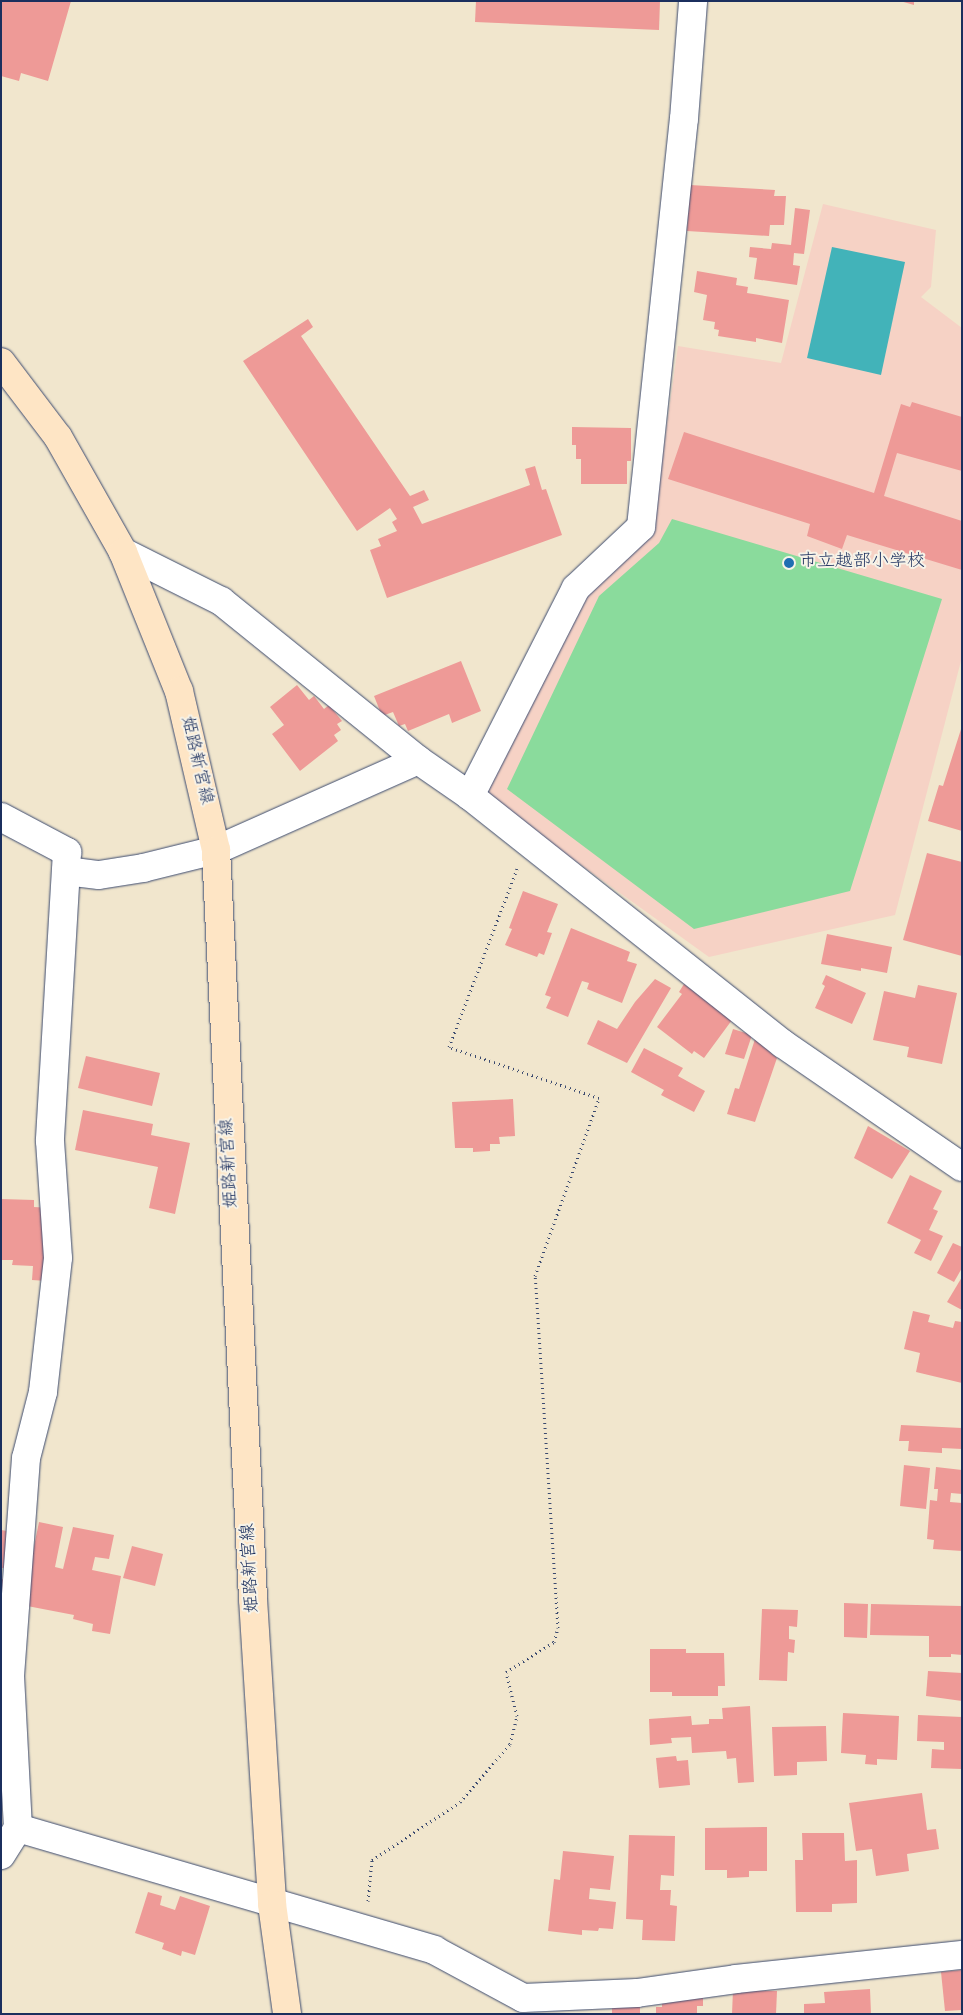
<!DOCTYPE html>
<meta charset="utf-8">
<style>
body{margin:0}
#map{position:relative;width:963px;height:2015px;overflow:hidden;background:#f1e6cd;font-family:Dekko,"Klee One",sans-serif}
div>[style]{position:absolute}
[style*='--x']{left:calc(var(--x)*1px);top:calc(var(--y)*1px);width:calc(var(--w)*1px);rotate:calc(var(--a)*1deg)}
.built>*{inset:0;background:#f6d2c5}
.green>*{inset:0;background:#8adb9c}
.water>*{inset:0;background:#42b3b9}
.building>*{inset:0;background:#ee9a97}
.path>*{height:3px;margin-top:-1.5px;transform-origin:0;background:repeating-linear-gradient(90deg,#3b4a6f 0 1px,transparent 0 5px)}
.roads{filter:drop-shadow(0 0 1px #3b4a6f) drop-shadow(0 0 1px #3b4a6f)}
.street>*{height:28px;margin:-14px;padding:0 14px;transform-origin:14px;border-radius:14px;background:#fff}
.secondary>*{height:28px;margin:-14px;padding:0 14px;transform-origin:14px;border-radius:14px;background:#fee5c5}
.dots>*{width:14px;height:14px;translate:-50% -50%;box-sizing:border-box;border:2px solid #f7f3e8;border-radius:50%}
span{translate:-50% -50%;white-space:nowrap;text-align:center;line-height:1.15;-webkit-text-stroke:4px #f7f3e8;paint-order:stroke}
.poi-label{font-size:18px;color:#1b2f5e}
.left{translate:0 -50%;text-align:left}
.street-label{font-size:18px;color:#1b2f5e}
.frame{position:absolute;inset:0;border:2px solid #1b2f5e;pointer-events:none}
</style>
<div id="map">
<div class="built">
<i style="clip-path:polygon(823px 204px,936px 230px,931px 287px,921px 297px,962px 328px,962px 657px,895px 915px,709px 957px,488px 798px,489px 778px,579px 594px,652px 532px,678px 346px,781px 363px)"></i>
</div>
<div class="green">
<i style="clip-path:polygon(672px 519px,942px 599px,850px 891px,694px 929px,507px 789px,599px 596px,659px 543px)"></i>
</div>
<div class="water">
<i style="clip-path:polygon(832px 247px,905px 262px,881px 375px,807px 358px)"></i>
</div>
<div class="building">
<i style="clip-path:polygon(1px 1px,71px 1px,48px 81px,21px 73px,19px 81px,1px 76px)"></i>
<i style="clip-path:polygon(476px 1px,660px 1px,659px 30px,475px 22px)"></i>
<i style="clip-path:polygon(900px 1px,914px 1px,914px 5px)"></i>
<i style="clip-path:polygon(690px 185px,775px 190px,774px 196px,786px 196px,784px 225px,770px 225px,769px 236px,687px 231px)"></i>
<i style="clip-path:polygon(795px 208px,810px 210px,804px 254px,794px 253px,793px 265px,800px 266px,797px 285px,754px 279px,757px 258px,749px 257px,750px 247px,771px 249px,772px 243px,791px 245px)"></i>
<i style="clip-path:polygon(697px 271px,737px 278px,736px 285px,748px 287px,747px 293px,789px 300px,782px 343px,756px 338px,756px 342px,718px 336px,719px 330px,714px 329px,715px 322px,703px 320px,707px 295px,694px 292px)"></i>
<i style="clip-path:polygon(308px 319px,313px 327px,301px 336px,410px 496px,424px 490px,429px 500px,413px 507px,422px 524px,530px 485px,525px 469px,535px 466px,542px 490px,546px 489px,562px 535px,387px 598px,370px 550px,381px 546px,378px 539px,397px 531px,392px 522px,397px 519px,390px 508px,357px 531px,243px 361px)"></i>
<i style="clip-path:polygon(912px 402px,962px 417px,962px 471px,897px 453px,884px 496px,962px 521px,962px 570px,847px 535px,842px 549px,807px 536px,810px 524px,668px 479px,684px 432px,874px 493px,901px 404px,910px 407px)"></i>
<i style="clip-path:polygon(572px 427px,631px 428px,631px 461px,627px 461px,627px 484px,581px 484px,581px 459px,576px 459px,576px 445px,572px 445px)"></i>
<i style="clip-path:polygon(461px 661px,481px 711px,452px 723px,449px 714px,408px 731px,405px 724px,399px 726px,393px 712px,382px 716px,374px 696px)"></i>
<i style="clip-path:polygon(297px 685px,309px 700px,314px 696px,324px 709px,329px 705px,342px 721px,337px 724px,341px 730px,334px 735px,338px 741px,300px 771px,272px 734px,284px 725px,270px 707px)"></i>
<i style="clip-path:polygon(962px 726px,962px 831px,928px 821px,939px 785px,943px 786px)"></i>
<i style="clip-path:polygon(927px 853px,962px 862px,962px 956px,903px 940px)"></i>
<i style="clip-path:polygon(523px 891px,558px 904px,547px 932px,552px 933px,544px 955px,539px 953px,537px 957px,505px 945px,512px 929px,509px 928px)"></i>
<i style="clip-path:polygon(571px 928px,630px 952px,627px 961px,637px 964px,622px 1003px,587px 989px,589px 983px,582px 981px,568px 1017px,546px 1008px,551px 997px,545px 995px)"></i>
<i style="clip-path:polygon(827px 934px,892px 947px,887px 973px,861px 968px,861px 971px,821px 964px)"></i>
<i style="clip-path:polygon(826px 975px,866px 993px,852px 1024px,815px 1008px,825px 986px,822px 984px)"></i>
<i style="clip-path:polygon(655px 979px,671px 988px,627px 1063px,587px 1044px,598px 1020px,617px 1029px,635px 1002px)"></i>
<i style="clip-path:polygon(684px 984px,732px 1020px,704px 1058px,694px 1051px,692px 1054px,657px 1027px,682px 994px,679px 992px)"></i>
<i style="clip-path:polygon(918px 985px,957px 993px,942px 1064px,907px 1057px,909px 1047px,873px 1040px,884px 991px,915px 998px)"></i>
<i style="clip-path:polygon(733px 1029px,752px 1035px,744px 1059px,725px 1054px)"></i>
<i style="clip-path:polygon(755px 1039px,777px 1058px,755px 1122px,727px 1114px,735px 1088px,739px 1089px)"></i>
<i style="clip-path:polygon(644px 1048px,683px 1068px,678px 1076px,705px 1091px,694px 1112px,661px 1095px,664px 1090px,631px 1072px)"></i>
<i style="clip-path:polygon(86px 1056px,160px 1073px,152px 1106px,78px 1088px)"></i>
<i style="clip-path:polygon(513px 1099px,515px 1136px,499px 1137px,500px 1144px,490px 1144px,490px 1151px,473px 1152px,473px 1148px,455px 1148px,452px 1102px)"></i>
<i style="clip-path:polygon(83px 1110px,153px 1124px,151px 1135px,190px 1143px,175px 1214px,149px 1208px,158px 1167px,75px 1150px)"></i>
<i style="clip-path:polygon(868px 1126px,910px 1151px,892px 1179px,854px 1158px)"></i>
<i style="clip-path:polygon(910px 1175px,942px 1191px,933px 1209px,938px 1211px,929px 1230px,943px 1236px,931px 1261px,914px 1253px,921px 1240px,887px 1223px)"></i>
<i style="clip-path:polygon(1px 1199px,34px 1200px,34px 1207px,50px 1208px,47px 1281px,32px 1280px,33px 1266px,12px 1265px,13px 1260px,1px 1260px)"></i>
<i style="clip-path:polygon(953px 1243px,962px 1247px,962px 1268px,954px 1282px,937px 1273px)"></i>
<i style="clip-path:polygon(962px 1277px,962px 1310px,947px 1302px)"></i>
<i style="clip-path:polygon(913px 1311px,930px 1315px,928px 1322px,953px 1328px,955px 1321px,962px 1322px,962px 1383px,916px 1372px,920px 1353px,904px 1349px)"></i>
<i style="clip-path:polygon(901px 1425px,962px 1428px,962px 1449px,942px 1448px,942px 1453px,908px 1451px,909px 1441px,899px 1441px)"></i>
<i style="clip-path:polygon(904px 1465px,930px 1468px,926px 1509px,900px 1506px)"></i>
<i style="clip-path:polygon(936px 1467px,962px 1470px,962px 1494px,951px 1493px,950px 1502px,962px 1503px,962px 1551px,933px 1549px,934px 1540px,927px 1539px,930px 1500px,937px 1501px,938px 1489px,934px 1489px)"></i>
<i style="clip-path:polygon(39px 1522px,63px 1527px,55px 1567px,63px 1569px,73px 1527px,114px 1535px,109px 1559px,95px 1557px,92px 1570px,121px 1576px,110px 1634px,92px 1631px,93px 1624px,73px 1619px,74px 1615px,22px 1605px)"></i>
<i style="clip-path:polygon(1px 1530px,7px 1531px,6px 1568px,1px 1568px)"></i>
<i style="clip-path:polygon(132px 1546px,163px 1554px,155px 1586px,123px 1578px)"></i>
<i style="clip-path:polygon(1px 1579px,10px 1580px,6px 1607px,1px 1606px)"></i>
<i style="clip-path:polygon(844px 1603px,868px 1604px,867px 1638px,844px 1637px)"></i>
<i style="clip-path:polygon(871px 1604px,962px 1606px,962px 1655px,951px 1654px,951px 1657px,929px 1657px,929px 1636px,870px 1635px)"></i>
<i style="clip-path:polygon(762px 1609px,798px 1610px,797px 1627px,789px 1626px,789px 1639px,795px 1640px,794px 1653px,788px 1652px,787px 1681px,759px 1680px)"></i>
<i style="clip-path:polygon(650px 1649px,686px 1649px,686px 1653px,724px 1653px,725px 1686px,718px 1686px,718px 1696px,672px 1696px,672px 1692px,650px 1692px)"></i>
<i style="clip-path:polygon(928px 1671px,962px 1673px,962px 1701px,926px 1696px)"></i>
<i style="clip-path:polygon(750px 1706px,754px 1782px,738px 1783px,736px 1758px,727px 1759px,726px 1751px,692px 1753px,691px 1737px,671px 1738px,672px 1743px,650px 1745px,649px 1719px,691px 1716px,692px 1725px,709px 1724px,709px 1719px,723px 1719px,722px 1708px)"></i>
<i style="clip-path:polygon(843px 1713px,899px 1716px,897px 1760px,877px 1759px,877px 1765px,865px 1764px,866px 1755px,841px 1753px)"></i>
<i style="clip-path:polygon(918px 1715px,962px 1717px,962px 1769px,931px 1768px,932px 1749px,944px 1750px,944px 1742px,917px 1741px)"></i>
<i style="clip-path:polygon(826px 1726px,827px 1761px,797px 1762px,797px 1775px,774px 1776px,772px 1727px)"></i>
<i style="clip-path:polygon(676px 1756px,677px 1761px,688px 1760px,690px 1785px,659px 1788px,656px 1758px)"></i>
<i style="clip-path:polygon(922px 1793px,927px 1830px,936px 1829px,939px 1849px,907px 1854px,909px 1871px,876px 1876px,872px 1849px,856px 1851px,849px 1803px)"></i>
<i style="clip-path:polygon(767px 1827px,767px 1871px,749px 1871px,749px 1877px,727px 1878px,727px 1870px,705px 1870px,705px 1828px)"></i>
<i style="clip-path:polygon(802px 1833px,844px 1833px,845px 1861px,857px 1860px,857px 1903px,832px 1904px,832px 1912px,796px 1912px,795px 1860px,803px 1860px)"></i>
<i style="clip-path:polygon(629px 1835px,675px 1836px,674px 1876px,661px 1875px,660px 1890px,671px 1890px,670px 1905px,677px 1906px,675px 1941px,642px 1940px,643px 1920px,626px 1919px)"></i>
<i style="clip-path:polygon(563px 1851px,614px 1856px,610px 1890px,590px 1888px,589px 1899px,616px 1902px,613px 1929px,599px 1928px,598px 1931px,582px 1930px,582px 1935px,548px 1931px,554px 1879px,560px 1880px)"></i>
<i style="clip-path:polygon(148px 1892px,162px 1896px,160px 1905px,175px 1910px,180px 1896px,210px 1906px,195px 1955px,182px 1951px,181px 1956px,162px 1949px,164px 1943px,135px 1933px)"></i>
<i style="clip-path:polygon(962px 1970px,962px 2010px,945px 2011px,941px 1972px)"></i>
<i style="clip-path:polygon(870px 1989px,871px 2014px,804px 2014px,804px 2004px,825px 2003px,824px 1992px)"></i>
<i style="clip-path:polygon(733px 1990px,777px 1991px,776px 2014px,732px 2014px)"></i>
<i style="clip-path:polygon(703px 1998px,703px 2006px,697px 2006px,697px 2014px,656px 2014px,656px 2007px,662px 2007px,662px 1999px)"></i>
<i style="clip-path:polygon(612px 2002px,640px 2003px,640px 2014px,612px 2014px)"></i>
</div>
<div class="path">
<i style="--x:368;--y:1901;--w:41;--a:-84.4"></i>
<i style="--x:372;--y:1860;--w:105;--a:-33.4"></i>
<i style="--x:460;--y:1802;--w:77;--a:-49.2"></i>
<i style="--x:510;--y:1744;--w:29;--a:-76"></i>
<i style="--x:517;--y:1716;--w:45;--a:-104"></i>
<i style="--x:506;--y:1672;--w:57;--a:-32"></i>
<i style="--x:554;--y:1642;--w:15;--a:-74"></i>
<i style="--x:558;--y:1628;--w:353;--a:-93.7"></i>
<i style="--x:535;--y:1276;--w:189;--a:-70.2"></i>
<i style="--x:599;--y:1098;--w:158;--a:-161.2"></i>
<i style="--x:449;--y:1047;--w:191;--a:-69.1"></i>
</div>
<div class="roads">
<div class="street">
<i style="--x:123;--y:552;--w:110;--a:26.6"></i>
<i style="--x:221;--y:601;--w:253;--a:38.9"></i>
<i style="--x:418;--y:760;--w:63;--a:34.7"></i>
<i style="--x:470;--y:796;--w:399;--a:38.4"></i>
<i style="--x:783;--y:1044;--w:217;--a:34.5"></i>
<i style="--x:470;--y:796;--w:233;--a:-63"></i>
<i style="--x:576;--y:588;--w:89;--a:-43.2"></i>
<i style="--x:641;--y:527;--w:410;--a:-84"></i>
<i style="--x:684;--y:119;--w:118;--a:-85.6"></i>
<i style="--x:1;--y:817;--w:75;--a:27.9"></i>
<i style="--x:67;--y:852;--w:289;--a:93.4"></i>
<i style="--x:50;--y:1141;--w:117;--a:86.1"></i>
<i style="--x:58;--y:1258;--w:135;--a:96.4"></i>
<i style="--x:43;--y:1392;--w:68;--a:104.4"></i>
<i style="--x:26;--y:1458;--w:219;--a:94.2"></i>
<i style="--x:10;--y:1676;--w:152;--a:87"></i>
<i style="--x:18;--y:1828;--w:32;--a:122"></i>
<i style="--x:66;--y:871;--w:33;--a:7"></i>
<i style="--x:99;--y:875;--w:45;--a:-9"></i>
<i style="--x:143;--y:868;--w:75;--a:-13.9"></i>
<i style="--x:216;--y:850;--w:221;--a:-24"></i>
<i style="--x:18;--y:1828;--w:434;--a:16.3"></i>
<i style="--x:434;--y:1950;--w:101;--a:28.3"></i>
<i style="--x:523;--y:1998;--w:114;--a:-2.5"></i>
<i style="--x:637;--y:1993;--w:100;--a:-8"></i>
<i style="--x:736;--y:1979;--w:227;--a:-6.1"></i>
</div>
<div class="secondary">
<i style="--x:1;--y:362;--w:94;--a:52.8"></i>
<i style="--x:58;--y:437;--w:132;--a:60.5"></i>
<i style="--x:123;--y:552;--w:150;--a:68.1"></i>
<i style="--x:179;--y:691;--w:163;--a:76.9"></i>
<i style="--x:216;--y:850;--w:750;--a:87.17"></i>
<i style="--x:253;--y:1599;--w:306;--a:86.4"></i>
<i style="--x:272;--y:1904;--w:111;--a:82.2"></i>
</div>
</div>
<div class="dots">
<i style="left:789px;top:563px;background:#1f6fb2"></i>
</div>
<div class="poi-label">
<span class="left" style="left:799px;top:563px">市立越部小学校</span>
</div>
<div class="street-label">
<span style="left:195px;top:761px;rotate:77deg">姫路新宮線</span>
<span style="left:231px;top:1163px;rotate:-93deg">姫路新宮線</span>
<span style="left:252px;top:1568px;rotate:-93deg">姫路新宮線</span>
</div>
<div class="frame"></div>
</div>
